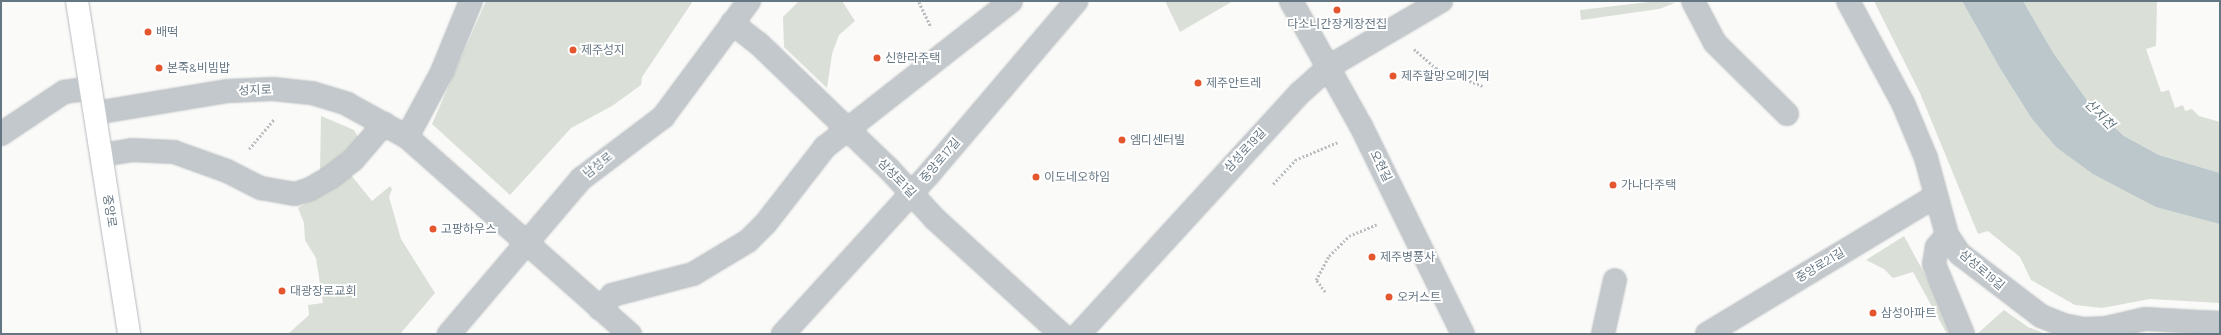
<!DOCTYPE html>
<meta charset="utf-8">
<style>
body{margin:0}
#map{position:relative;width:2221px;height:335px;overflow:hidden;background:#fafaf8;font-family:Barlow,"Noto Sans KR",sans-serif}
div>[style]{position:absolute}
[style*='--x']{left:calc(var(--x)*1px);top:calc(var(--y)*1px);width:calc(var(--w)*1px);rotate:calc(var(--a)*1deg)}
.green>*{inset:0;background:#dadfd7}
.water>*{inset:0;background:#bbc7cb}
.path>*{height:2.5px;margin-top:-1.25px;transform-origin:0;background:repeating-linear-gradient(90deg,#bbbfc2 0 2px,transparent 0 4px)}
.roads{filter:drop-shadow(0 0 1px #b5babe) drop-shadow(0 0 1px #b5babe)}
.minor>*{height:22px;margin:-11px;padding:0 11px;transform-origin:11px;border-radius:11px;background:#c3c8cc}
.major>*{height:22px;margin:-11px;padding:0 11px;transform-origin:11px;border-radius:11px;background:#fff}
.dots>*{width:11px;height:11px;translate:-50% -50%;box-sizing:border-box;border:2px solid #fff;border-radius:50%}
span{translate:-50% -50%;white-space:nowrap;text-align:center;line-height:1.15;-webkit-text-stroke:4px #fff;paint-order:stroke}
.poi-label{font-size:12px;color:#657683}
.left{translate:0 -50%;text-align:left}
.street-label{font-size:12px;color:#657683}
.water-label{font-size:13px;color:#60757c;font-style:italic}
.frame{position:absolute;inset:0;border:2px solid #657683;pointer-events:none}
</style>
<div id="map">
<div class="green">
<i style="clip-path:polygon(486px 1px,693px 1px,642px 77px,641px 85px,612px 106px,571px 128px,510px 195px,432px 124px)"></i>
<i style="clip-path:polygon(799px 1px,842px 1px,855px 21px,839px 35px,832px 54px,827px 88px,784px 47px,783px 17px)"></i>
<i style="clip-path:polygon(1165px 1px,1233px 1px,1180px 32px)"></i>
<i style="clip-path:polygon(1658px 1px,1675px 3px,1659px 9px,1581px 20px,1580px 10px)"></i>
<i style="clip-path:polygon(1874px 1px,1962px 1px,2001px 70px,2032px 119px,2056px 147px,2220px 224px,2220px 303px,2150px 299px,2102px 308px,2075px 305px,2031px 280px,2020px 257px,1988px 231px,1978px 234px,1920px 93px)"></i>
<i style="clip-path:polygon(2023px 1px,2157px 1px,2156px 46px,2146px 49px,2161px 92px,2169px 90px,2175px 108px,2183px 105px,2185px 111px,2192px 109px,2199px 116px,2220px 122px,2220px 173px,2159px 155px,2124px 136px,2092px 107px,2054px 54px)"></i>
<i style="clip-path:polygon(321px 116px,354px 130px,359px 139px,320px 173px)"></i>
<i style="clip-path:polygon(351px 175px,372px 201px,390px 186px,392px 189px,389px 197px,401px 239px,435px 293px,400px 334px,288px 334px,309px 315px,308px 305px,323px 303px,316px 258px,305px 240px,304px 223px,298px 208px)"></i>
<i style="clip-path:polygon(1904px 236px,1948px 317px,1954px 334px,1947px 334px,1913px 272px,1893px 278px,1884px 269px,1866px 260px)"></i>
<i style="clip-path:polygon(2004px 310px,2028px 327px,2046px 334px,1977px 334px)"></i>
</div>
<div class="water">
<i style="clip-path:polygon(1962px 1px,2023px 1px,2054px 54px,2092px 107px,2124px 136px,2159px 155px,2220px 173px,2220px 224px,2156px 207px,2093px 174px,2056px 147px,2032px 119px,2001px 70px)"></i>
</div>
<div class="path">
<i style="--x:919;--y:2;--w:28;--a:64"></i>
<i style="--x:1414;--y:49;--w:29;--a:41"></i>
<i style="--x:1436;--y:68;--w:50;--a:21"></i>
<i style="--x:249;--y:149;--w:40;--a:-50"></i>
<i style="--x:1273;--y:184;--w:33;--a:-47"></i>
<i style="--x:1295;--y:160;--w:47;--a:-22.7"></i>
<i style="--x:1325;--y:292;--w:15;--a:-127"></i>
<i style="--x:1316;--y:280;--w:27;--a:-62"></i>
<i style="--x:1329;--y:256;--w:28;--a:-45"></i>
<i style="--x:1349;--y:236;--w:30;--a:-23"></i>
</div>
<div class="roads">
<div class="minor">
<i style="--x:1291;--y:1;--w:143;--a:60.8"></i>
<i style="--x:1361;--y:126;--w:232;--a:63.9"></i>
<i style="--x:1693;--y:1;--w:47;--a:62.4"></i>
<i style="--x:1715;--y:43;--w:101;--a:44.6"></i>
<i style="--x:1848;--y:1;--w:116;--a:61.7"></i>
<i style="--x:1903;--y:103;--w:60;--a:67.3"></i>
<i style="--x:1926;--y:158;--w:80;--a:74.7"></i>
<i style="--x:1947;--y:235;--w:23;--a:56"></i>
<i style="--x:1960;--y:254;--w:102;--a:37.4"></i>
<i style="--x:2041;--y:316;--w:24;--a:22"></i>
<i style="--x:2063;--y:325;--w:20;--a:11"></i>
<i style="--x:2083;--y:329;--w:23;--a:-2"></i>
<i style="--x:2106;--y:328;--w:40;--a:-13"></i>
<i style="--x:2145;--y:319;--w:75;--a:3.1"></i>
<i style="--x:732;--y:23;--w:33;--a:38"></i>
<i style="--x:758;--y:43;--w:182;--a:43.9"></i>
<i style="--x:889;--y:169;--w:68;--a:47.4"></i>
<i style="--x:935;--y:219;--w:171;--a:42.4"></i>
<i style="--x:95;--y:113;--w:135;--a:-9.4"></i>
<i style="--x:228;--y:91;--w:45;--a:-2.5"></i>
<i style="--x:273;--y:89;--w:39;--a:6"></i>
<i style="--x:312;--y:93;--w:37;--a:17"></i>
<i style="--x:347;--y:104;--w:68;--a:28.8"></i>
<i style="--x:407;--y:137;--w:298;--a:41.5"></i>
<i style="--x:1;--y:134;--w:76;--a:-33.7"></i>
<i style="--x:64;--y:92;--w:27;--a:-8"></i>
<i style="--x:407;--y:137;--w:74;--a:-61.7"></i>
<i style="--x:442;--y:72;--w:77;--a:-67.8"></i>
<i style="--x:101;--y:155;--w:30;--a:-9"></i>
<i style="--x:131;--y:150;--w:43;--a:2.7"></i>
<i style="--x:174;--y:152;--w:56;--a:19.7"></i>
<i style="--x:227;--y:171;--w:38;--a:27"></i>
<i style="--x:261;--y:188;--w:35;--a:10"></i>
<i style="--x:295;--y:194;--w:16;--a:-18"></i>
<i style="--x:310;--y:189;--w:24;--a:-30"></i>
<i style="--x:331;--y:177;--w:28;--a:-38"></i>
<i style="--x:353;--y:160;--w:48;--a:-49.3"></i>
<i style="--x:1947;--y:235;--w:16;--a:130"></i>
<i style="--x:1937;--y:247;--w:17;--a:100"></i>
<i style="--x:1934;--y:264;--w:76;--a:67.5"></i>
<i style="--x:600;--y:309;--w:18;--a:-49"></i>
<i style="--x:612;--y:295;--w:84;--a:-14.5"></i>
<i style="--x:693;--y:274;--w:64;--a:-31"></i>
<i style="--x:748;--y:241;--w:25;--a:-45"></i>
<i style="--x:766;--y:223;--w:96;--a:-52.2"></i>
<i style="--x:825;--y:147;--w:236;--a:-38.1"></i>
<i style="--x:449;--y:334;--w:204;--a:-49.6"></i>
<i style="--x:581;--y:179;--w:103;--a:-37.1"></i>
<i style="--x:663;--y:117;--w:144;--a:-53.4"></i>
<i style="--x:783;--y:334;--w:217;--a:-47.6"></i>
<i style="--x:929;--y:174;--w:227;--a:-49.6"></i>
<i style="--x:1079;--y:334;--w:327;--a:-47.5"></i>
<i style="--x:1300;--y:93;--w:40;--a:-42"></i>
<i style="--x:1330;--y:66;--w:129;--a:-30.4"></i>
<i style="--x:1603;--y:334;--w:55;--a:-77.5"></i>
<i style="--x:1707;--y:334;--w:265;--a:-31.1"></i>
</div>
<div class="major">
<i style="--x:77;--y:1;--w:337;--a:81.1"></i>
</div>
</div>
<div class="dots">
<i style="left:1337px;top:10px;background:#e4572e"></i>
<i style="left:148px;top:32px;background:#e4572e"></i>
<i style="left:573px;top:50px;background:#e4572e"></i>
<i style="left:877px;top:58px;background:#e4572e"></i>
<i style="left:159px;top:68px;background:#e4572e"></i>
<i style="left:1393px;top:76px;background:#e4572e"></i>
<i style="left:1198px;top:83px;background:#e4572e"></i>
<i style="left:1122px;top:140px;background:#e4572e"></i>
<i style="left:1036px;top:177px;background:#e4572e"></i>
<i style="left:1613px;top:185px;background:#e4572e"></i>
<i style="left:433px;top:229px;background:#e4572e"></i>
<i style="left:1372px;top:257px;background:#e4572e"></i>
<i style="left:282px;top:291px;background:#e4572e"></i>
<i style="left:1389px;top:297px;background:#e4572e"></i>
<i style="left:1873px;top:313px;background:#e4572e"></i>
</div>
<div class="poi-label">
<span style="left:1337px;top:24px">다소니간장게장전집</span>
<span class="left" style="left:156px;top:32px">배떡</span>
<span class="left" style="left:581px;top:50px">제주성지</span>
<span class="left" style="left:885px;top:58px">신한라주택</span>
<span class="left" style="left:167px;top:68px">본죽&amp;비빔밥</span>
<span class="left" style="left:1401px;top:76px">제주할망오메기떡</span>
<span class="left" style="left:1206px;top:83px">제주안트레</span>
<span class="left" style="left:1130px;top:140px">엠디센터빌</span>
<span class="left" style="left:1044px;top:177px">이도네오하임</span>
<span class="left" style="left:1621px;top:185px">가나다주택</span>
<span class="left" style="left:441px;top:229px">고팡하우스</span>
<span class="left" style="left:1380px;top:257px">제주병풍사</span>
<span class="left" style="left:290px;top:291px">대광장로교회</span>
<span class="left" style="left:1397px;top:297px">오커스트</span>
<span class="left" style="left:1881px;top:313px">삼성아파트</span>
</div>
<div class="street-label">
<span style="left:255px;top:90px;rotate:-2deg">성지로</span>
<span style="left:1245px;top:150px;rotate:-47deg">삼성로19길</span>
<span style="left:940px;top:160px;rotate:-49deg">중앙로17길</span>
<span style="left:598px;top:165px;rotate:-39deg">남성로</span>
<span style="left:1381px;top:166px;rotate:64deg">오현길</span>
<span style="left:897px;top:178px;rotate:46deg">삼성로1길</span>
<span style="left:110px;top:211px;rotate:81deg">중앙로</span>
<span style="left:1820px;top:265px;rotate:-31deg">중앙로21길</span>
<span style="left:1982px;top:270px;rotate:40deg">삼성로19길</span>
</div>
<div class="water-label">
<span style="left:2100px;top:114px;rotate:45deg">산지천</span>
</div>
<div class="frame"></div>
</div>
